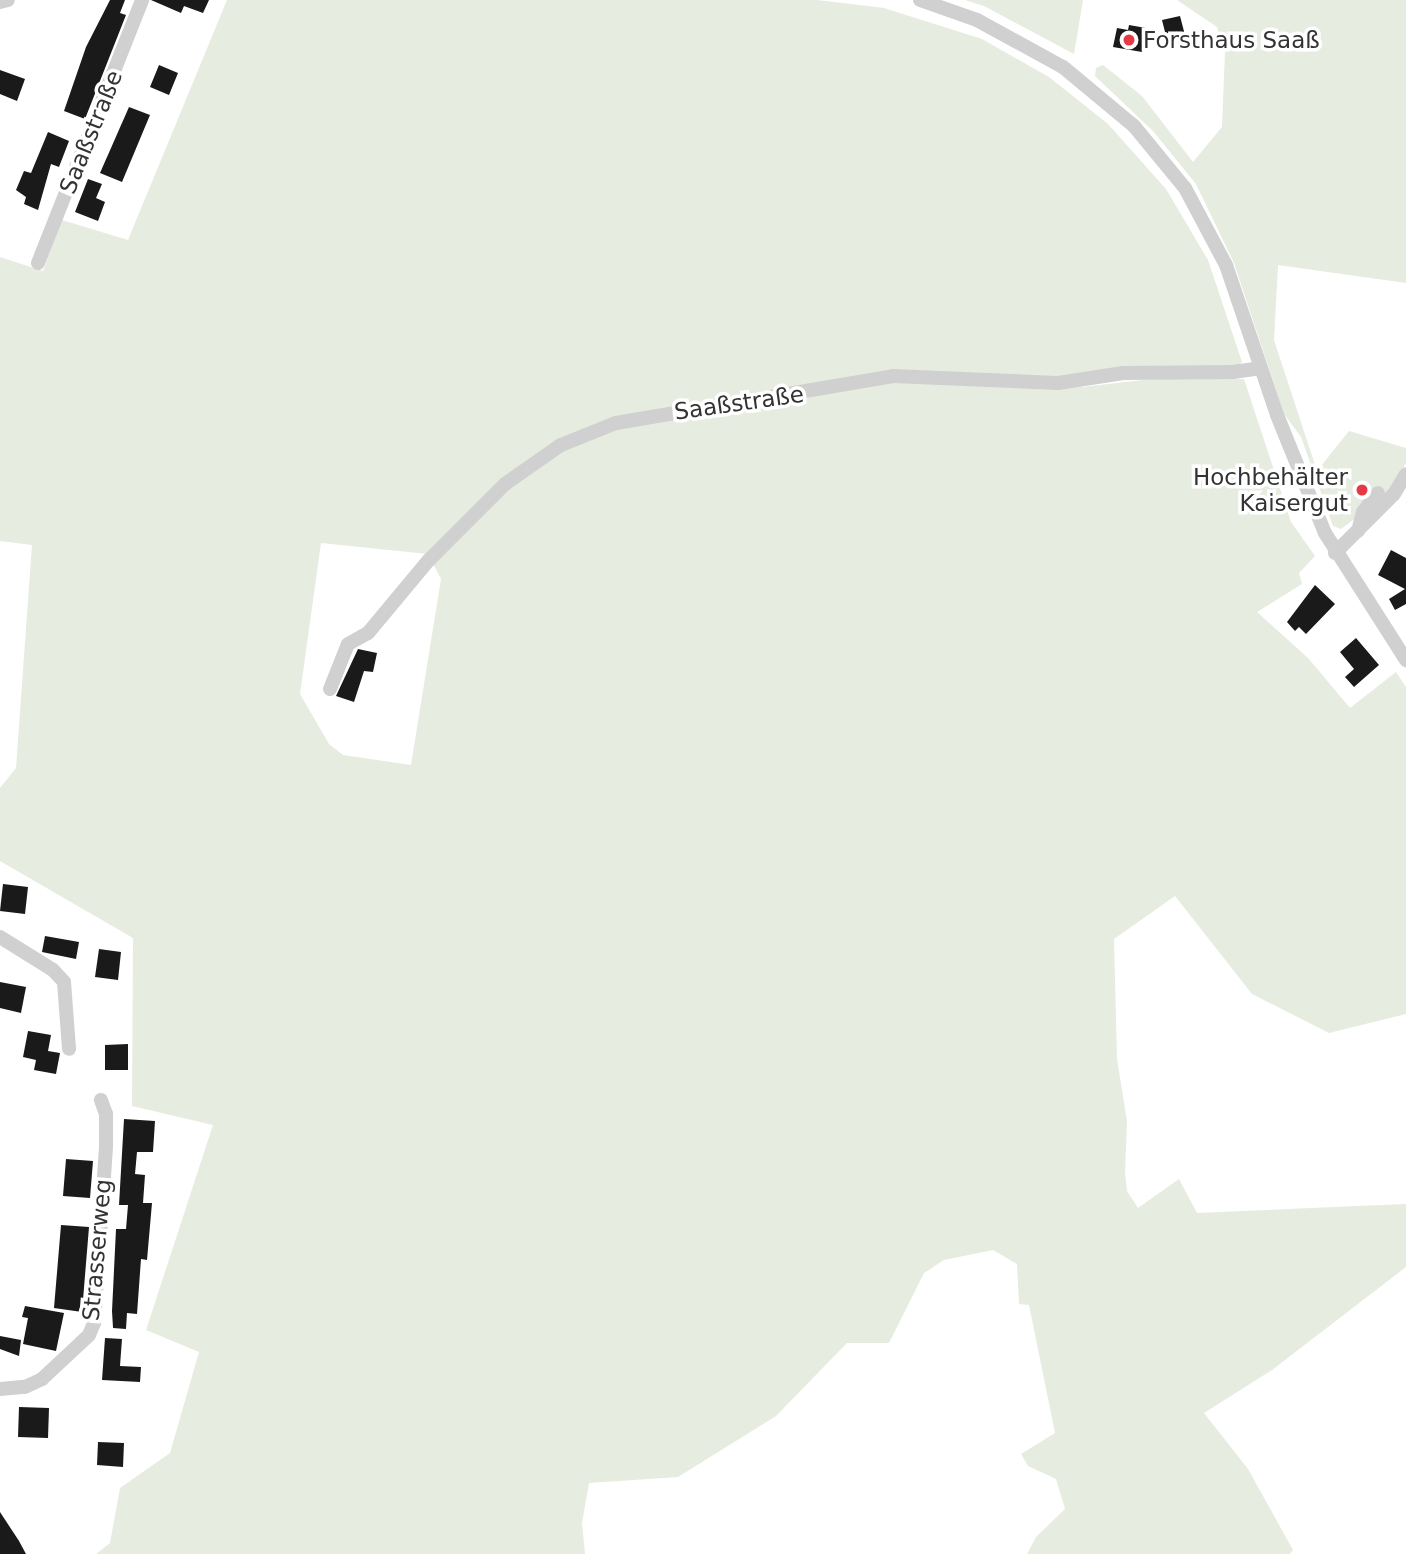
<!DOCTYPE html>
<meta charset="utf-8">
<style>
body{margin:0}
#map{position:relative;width:1406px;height:1554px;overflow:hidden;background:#fff;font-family:"DejaVu Sans",sans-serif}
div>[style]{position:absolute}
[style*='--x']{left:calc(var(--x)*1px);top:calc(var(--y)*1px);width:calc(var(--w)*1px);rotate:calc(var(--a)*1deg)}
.green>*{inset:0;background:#e6ecdf}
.building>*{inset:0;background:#1a1a1a}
.minor>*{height:14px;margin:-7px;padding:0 7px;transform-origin:7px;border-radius:7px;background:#d0d0d0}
.dots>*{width:19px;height:19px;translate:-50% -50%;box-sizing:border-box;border:4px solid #fff;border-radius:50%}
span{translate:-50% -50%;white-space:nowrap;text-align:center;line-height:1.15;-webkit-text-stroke:7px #fff;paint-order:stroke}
.poi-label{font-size:23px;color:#333}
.left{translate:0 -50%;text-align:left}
.right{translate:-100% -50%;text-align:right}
.street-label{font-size:23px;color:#333}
</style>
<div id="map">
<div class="green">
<i style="clip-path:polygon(evenodd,227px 0,817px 0,884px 8px,982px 39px,1049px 77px,1108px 124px,1166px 189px,1208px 260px,1242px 362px,1237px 368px,1076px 377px,1082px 387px,1169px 377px,1244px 379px,1291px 522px,1315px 556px,1299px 573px,1302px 584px,1257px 612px,1308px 658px,1350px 708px,1396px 672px,1406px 687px,1406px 1014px,1329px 1033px,1252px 994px,1175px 896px,1114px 939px,1117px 1059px,1127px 1121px,1125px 1172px,1127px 1191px,1138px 1208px,1179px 1179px,1197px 1213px,1406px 1204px,1406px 1267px,1272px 1370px,1204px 1413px,1248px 1469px,1293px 1550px,1290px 1554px,1027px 1554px,1036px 1537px,1065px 1509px,1056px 1479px,1028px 1466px,1021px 1454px,1055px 1433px,1029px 1305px,1019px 1304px,1017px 1264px,993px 1250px,944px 1260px,924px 1273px,889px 1343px,847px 1343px,776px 1416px,678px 1477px,589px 1483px,582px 1523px,585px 1554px,96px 1554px,110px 1543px,120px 1488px,170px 1453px,199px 1352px,146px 1330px,213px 1125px,132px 1106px,133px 938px,0 861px,0 788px,16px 768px,32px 545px,0 541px,0 257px,43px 271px,62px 220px,128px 240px,227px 0,321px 543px,428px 554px,441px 579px,411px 765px,343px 755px,329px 744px,300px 694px,321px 543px)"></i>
<i style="clip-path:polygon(965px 0,1083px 0,1074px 54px,984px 6px)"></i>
<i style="clip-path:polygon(1177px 0,1406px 0,1406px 283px,1278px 265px,1274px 340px,1317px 471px,1349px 431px,1406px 448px,1406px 463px,1388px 494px,1341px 529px,1333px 526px,1301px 437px,1284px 414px,1234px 263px,1196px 184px,1153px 131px,1095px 76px,1096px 68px,1103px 65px,1142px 96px,1193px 162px,1222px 127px,1225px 52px,1217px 27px)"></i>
</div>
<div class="building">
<i style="clip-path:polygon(110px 0,125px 0,120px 13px,126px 15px,85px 119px,64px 111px,86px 47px)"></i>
<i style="clip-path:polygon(151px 0,209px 0,203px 13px,184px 6px,181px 13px)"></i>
<i style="clip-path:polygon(1180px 16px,1186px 39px,1168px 44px,1162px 20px)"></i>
<i style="clip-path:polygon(1129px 25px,1146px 28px,1142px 52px,1113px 47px,1117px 28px,1128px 30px)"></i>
<i style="clip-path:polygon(159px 65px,178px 73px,169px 95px,150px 87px)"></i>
<i style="clip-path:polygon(0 70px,25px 79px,17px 101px,0 94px)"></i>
<i style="clip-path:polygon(129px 107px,150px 115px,122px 182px,100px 173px)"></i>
<i style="clip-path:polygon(48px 132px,69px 141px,59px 167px,51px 164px,38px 210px,24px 204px,26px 197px,16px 190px,24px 171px,31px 173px)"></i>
<i style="clip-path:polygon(88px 179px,102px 184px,96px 198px,105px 202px,98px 221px,75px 212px)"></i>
<i style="clip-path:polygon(1391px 550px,1406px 558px,1406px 604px,1395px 610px,1389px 599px,1405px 589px,1378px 575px)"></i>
<i style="clip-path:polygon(1315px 585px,1335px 604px,1306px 634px,1299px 627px,1295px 631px,1287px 622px)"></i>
<i style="clip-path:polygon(1356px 638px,1379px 665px,1354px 687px,1345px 677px,1354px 669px,1340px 652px)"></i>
<i style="clip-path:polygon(358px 649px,377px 653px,373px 672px,364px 671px,354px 702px,336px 696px)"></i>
<i style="clip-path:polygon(3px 884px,28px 887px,25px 914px,0 911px)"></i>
<i style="clip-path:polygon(45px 936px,79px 942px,76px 959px,42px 952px)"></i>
<i style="clip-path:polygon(99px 949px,121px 952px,118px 980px,95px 977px)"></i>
<i style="clip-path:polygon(0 982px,26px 987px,21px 1013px,0 1008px)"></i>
<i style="clip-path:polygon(28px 1031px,51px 1035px,48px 1051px,60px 1053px,56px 1074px,34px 1070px,36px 1060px,23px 1057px)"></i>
<i style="clip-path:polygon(128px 1044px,128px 1070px,105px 1070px,105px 1045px)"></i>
<i style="clip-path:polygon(124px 1119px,155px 1121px,153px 1152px,137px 1152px,135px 1174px,145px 1175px,143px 1203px,152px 1203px,147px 1260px,141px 1259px,137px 1314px,127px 1313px,126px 1329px,113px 1328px,112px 1311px,116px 1229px,126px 1229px,128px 1205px,119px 1205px)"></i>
<i style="clip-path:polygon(66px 1159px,93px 1161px,90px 1198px,63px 1196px)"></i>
<i style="clip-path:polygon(61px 1225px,89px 1227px,82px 1312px,54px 1308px)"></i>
<i style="clip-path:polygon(25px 1306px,64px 1313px,56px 1351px,23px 1344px,28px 1318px,22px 1317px)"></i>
<i style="clip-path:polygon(0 1336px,21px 1340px,19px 1356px,0 1349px)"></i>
<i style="clip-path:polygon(105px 1338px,122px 1339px,120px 1366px,141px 1367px,140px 1382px,102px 1380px)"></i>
<i style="clip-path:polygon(19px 1407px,49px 1408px,48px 1438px,18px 1437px)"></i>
<i style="clip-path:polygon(98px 1442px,124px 1443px,123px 1467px,97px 1465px)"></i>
<i style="clip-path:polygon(0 1512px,19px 1541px,26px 1554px,0 1554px)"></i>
</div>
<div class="minor">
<i style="--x:920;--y:0;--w:60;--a:19.3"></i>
<i style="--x:977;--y:20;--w:98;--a:28.7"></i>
<i style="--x:1063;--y:67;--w:92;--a:39.7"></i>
<i style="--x:1134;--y:126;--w:80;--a:50.6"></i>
<i style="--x:1185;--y:188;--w:87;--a:62"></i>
<i style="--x:1226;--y:265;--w:158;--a:71.2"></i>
<i style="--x:1277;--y:415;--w:127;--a:67.9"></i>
<i style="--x:1325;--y:533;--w:151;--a:57.5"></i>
<i style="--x:0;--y:2;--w:8;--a:-14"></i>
<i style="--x:38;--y:263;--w:283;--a:-68.4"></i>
<i style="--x:1358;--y:531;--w:20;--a:-75"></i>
<i style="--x:1363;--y:512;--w:24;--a:-52"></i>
<i style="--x:1335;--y:553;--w:83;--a:-45"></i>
<i style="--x:1394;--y:494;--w:23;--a:-59"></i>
<i style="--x:330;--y:689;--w:48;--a:-68.2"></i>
<i style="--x:348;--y:644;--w:23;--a:-29"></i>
<i style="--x:368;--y:633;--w:94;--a:-50.2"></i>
<i style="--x:428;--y:561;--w:109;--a:-45"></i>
<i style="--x:505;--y:484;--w:68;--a:-34.9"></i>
<i style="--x:561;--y:445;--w:59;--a:-21.8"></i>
<i style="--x:616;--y:423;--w:281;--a:-9.6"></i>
<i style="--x:893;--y:376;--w:165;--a:2.4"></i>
<i style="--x:1058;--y:383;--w:66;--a:-8.7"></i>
<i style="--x:1123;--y:373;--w:110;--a:-0.5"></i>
<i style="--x:1233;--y:372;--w:27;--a:-8"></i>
<i style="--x:0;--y:937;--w:62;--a:31.9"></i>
<i style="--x:53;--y:970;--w:16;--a:47"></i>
<i style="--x:64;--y:982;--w:67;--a:85.7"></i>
<i style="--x:0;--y:1389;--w:25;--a:-5"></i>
<i style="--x:25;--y:1387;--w:19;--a:-25"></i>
<i style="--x:42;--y:1379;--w:64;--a:-43.1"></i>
<i style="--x:89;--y:1335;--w:13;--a:-67"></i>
<i style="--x:94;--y:1323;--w:178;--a:-86.1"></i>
<i style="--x:106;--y:1145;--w:31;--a:-90"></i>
<i style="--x:106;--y:1114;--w:15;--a:-110"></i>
</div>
<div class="dots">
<i style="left:1129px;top:40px;background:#e63946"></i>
<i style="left:1362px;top:490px;background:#e63946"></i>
</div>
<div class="poi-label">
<span class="left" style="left:1143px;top:40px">Forsthaus Saaß</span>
<span class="right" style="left:1348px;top:490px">Hochbehälter<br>Kaisergut</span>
</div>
<div class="street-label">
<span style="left:91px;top:132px;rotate:-68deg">Saaßstraße</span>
<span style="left:739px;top:403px;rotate:-8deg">Saaßstraße</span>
<span style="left:97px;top:1250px;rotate:-85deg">Strasserweg</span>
</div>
</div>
